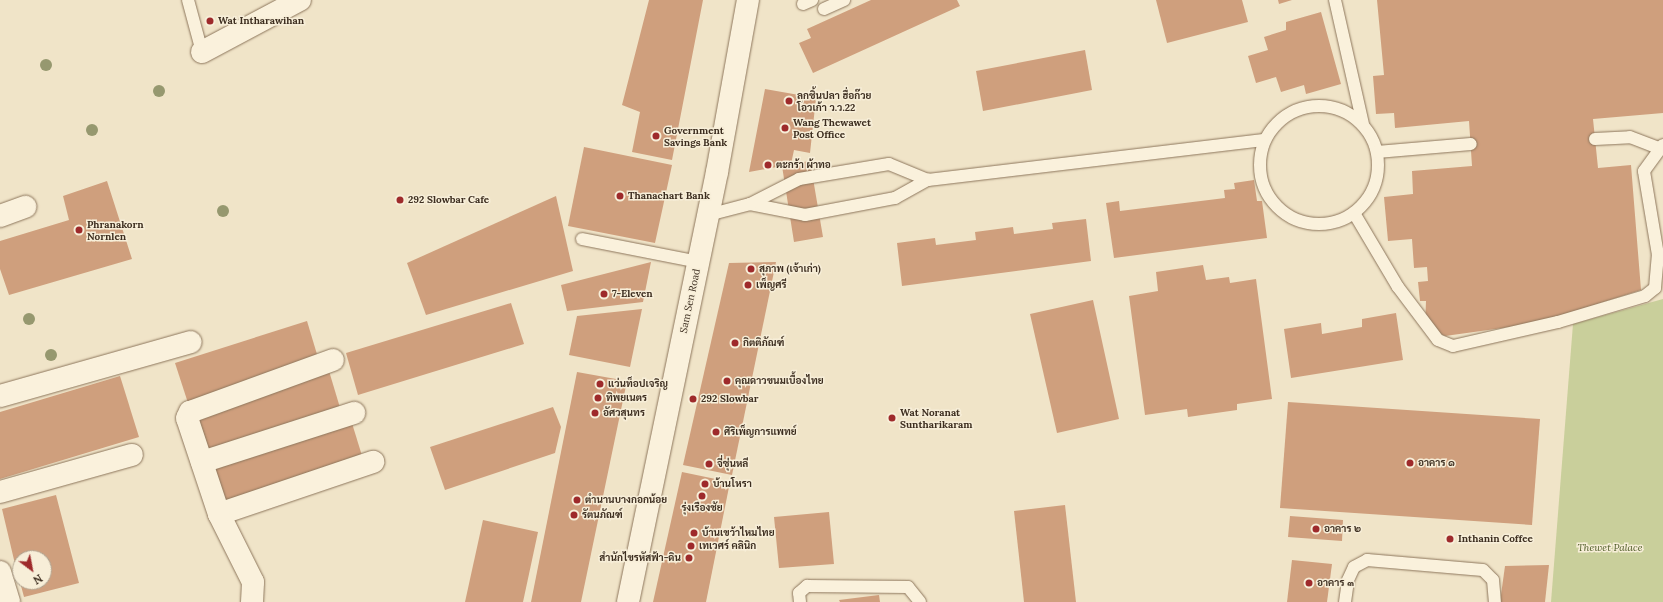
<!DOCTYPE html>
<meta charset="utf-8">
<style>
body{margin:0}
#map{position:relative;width:1663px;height:602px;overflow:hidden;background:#f0e4c8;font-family:Lora,Sarabun,serif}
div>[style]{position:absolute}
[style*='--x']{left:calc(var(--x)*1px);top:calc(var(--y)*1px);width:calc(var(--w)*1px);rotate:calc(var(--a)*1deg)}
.green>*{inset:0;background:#c9cf9b}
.building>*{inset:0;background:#cf9f7d}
.roads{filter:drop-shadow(0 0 1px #8d765c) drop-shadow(0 0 1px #8d765c)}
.service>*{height:12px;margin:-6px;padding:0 6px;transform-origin:6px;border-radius:6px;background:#faf1dc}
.service>.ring{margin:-6px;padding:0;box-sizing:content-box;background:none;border:12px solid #faf1dc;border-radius:50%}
.minor>*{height:22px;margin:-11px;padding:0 11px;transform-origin:11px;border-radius:11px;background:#faf1dc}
.secondary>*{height:22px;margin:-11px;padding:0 11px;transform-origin:11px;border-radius:11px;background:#faf1dc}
.trees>*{width:12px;height:12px;margin:-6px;border-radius:50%;background:#96986f}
.dots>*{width:11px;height:11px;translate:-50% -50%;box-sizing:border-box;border:2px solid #f7eed8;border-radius:50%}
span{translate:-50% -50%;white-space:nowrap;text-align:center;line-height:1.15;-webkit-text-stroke:3px #f7eed8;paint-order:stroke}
.poi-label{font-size:10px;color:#3d2e20;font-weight:700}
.left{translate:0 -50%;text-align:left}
.right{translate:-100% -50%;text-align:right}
.street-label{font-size:10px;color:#3d2e20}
.park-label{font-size:10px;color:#4d5a26;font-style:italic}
.north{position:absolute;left:12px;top:550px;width:40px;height:40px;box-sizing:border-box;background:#f7eed8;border:1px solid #ada18e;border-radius:50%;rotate:148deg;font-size:11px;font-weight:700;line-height:16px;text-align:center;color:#3d2e20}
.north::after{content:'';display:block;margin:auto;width:14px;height:18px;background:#9e2a2b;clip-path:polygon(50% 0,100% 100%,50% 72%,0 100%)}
</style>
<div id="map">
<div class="green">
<i style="clip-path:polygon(1663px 299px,1663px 602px,1551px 602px,1573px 324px)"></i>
</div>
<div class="building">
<i style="clip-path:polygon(649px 0,703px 0,672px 160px,632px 152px,640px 112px,622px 105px)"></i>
<i style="clip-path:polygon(871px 0,957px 0,960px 6px,813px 73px,799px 43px,811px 38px,807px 29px)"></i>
<i style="clip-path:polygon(1156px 0,1242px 0,1248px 22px,1167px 43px)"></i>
<i style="clip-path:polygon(1278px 0,1292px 0,1279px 4px)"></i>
<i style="clip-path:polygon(1377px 0,1663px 0,1663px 113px,1593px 119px,1598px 168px,1631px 165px,1641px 290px,1538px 323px,1445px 336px,1425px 327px,1426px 301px,1420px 301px,1418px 282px,1428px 281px,1427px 267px,1414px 268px,1412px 239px,1388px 241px,1384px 197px,1413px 194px,1412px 171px,1472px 166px,1469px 121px,1395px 128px,1394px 113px,1376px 114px,1373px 76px,1384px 75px)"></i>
<i style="clip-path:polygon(1321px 12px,1341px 84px,1306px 94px,1304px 85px,1281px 92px,1276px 77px,1256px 83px,1248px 56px,1268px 50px,1264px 37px,1286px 30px,1286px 22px)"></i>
<i style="clip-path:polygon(1085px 50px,1092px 90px,983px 111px,976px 71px)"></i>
<i style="clip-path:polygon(765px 89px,816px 98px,810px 153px,794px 150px,791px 164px,810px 161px,823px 237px,794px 242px,782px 166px,749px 172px)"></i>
<i style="clip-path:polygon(584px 147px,672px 165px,655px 243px,568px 226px)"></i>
<i style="clip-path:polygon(1254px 180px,1257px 201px,1262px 201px,1267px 238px,1114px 258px,1106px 203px,1119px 201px,1120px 211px,1225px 198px,1224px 190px,1235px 189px,1234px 183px)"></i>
<i style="clip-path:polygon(107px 181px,132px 259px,9px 295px,0 269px,0 241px,69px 220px,63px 196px)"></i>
<i style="clip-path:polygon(556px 196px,573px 271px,426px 315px,407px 263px)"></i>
<i style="clip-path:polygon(1086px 219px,1091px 261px,902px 286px,897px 243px,935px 238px,936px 245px,976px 240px,975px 232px,1013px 227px,1014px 234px,1053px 229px,1052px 223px)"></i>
<i style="clip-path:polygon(651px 262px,643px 302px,567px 311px,561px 285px)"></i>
<i style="clip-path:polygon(776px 262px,732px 475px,683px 465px,729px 263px)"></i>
<i style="clip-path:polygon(1203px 265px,1206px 280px,1229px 277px,1230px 283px,1256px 279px,1272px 399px,1237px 404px,1237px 410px,1188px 417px,1187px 409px,1145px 415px,1129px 296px,1158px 291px,1156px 272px)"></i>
<i style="clip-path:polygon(1093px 300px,1119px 419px,1057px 433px,1030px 314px)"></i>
<i style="clip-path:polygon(511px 303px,524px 344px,358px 395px,346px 353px)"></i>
<i style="clip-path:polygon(642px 309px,630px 367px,569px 355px,577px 316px)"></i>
<i style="clip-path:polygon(1396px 313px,1403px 360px,1291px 378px,1284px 329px,1321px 323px,1322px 334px,1362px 327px,1362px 319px)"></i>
<i style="clip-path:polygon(307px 321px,319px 361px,188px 403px,175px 363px)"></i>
<i style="clip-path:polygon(329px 371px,341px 411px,210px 453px,197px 414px)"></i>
<i style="clip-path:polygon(577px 372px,627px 381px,581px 602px,531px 602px)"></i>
<i style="clip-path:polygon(120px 376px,139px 437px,0 479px,0 412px)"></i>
<i style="clip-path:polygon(1288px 402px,1540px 419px,1532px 525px,1280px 508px)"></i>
<i style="clip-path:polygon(553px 407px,561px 427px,555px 453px,445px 490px,430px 447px)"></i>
<i style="clip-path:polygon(351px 420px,363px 459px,225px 504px,212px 465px)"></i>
<i style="clip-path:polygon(682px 472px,730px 482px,706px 602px,653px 602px)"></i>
<i style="clip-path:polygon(56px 495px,79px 583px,24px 597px,20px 582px,44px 582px,44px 558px,20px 558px,19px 581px,2px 509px)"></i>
<i style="clip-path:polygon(1065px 505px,1076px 602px,1024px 602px,1014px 511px)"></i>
<i style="clip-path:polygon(829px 512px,834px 564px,779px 568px,774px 517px)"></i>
<i style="clip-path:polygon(1290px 516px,1343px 520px,1342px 541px,1288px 537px)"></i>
<i style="clip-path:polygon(483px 520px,538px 532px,523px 602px,465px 602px)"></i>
<i style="clip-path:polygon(1292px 560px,1332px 564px,1327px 602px,1287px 602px)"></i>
<i style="clip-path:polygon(1549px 565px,1545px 602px,1500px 602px,1505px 566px)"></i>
<i style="clip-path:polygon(879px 595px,880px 602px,840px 602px,839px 600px)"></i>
</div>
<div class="roads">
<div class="service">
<i style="--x:188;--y:0;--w:54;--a:74.9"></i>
<i style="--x:1335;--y:0;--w:127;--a:77.3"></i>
<i style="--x:803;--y:4;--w:10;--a:-24"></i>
<i style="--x:824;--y:9;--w:22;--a:-24"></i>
<i class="ring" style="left:1260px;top:106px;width:106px;height:106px"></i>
<i style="--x:1595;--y:139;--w:35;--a:-3"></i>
<i style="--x:1630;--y:137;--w:31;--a:21"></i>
<i style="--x:1377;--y:152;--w:94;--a:-4.9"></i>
<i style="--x:750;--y:204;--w:56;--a:11.3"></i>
<i style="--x:805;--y:215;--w:92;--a:-10.7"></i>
<i style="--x:895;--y:198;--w:38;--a:-29"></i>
<i style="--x:928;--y:180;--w:338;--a:-6.8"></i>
<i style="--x:1354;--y:213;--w:86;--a:59.3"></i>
<i style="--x:1398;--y:287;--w:66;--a:53"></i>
<i style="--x:1438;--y:340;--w:16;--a:22"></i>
<i style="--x:1453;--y:346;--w:108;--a:-12.9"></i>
<i style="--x:1558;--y:322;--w:91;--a:-16.6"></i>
<i style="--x:1645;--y:296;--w:13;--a:-39"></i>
<i style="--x:1655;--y:288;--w:33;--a:-85"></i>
<i style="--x:1658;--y:255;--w:85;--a:-99.5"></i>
<i style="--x:1644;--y:171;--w:32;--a:-54"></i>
<i style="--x:708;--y:215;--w:43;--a:-14.7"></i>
<i style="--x:750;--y:204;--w:55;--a:-27"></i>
<i style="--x:799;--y:179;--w:91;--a:-9.5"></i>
<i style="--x:889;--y:164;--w:42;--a:22.3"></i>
<i style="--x:582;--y:239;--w:119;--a:11.1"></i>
<i style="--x:800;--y:602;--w:9;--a:-96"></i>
<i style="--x:799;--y:593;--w:11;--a:-41"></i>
<i style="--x:807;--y:586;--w:101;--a:0.6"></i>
<i style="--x:908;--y:587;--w:19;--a:51"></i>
<i style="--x:1345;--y:602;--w:22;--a:-82"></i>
<i style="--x:1348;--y:580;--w:14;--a:-65"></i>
<i style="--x:1354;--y:567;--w:15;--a:-28"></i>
<i style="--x:1367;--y:560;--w:116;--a:4.9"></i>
<i style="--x:1483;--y:570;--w:14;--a:45"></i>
<i style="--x:1493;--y:580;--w:22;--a:85"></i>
</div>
<div class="minor">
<i style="--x:202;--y:52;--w:111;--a:-28"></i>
<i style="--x:0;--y:216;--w:27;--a:-20"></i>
<i style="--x:0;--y:396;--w:198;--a:-15.8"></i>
<i style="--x:202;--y:462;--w:160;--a:-17.9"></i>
<i style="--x:0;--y:492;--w:137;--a:-15.7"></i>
<i style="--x:219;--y:514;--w:163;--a:-18.7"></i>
<i style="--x:0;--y:572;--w:31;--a:73"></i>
<i style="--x:252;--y:602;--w:20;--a:-87"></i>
<i style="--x:253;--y:582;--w:76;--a:-116.6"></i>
<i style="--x:219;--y:514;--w:101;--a:-108.4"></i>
<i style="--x:187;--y:418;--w:7;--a:-63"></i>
<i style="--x:190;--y:412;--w:152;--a:-20"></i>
</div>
<div class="secondary">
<i style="--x:628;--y:602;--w:439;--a:-78.3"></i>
<i style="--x:717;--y:172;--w:175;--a:-79.8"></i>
</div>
</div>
<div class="trees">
<i style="left:46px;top:65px"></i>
<i style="left:159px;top:91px"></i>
<i style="left:92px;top:130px"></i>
<i style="left:223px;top:211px"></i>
<i style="left:29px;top:319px"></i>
<i style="left:51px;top:355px"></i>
</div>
<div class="dots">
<i style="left:210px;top:21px;background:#9e2a2b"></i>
<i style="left:789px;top:101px;background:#9e2a2b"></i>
<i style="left:785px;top:128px;background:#9e2a2b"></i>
<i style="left:656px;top:136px;background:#9e2a2b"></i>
<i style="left:768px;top:165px;background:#9e2a2b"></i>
<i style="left:620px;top:196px;background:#9e2a2b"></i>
<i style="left:400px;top:200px;background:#9e2a2b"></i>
<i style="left:79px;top:230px;background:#9e2a2b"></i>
<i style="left:751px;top:269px;background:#9e2a2b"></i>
<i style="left:748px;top:285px;background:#9e2a2b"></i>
<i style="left:604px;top:294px;background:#9e2a2b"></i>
<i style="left:735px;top:343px;background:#9e2a2b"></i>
<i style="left:727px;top:381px;background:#9e2a2b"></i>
<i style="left:600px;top:384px;background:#9e2a2b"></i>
<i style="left:598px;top:398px;background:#9e2a2b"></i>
<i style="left:693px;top:399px;background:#9e2a2b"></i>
<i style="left:595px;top:413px;background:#9e2a2b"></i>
<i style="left:892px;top:418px;background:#9e2a2b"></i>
<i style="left:716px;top:432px;background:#9e2a2b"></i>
<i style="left:1410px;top:463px;background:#9e2a2b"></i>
<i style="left:709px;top:464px;background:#9e2a2b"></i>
<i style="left:705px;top:484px;background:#9e2a2b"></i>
<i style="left:702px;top:496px;background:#9e2a2b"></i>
<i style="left:577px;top:500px;background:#9e2a2b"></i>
<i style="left:574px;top:515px;background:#9e2a2b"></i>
<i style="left:1316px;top:529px;background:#9e2a2b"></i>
<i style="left:694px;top:533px;background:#9e2a2b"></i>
<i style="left:1450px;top:539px;background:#9e2a2b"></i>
<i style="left:691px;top:546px;background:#9e2a2b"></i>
<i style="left:689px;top:558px;background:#9e2a2b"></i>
<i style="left:1309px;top:583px;background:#9e2a2b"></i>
</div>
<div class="poi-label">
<span class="left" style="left:218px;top:21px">Wat Intharawihan</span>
<span class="left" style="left:797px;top:101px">ลูกชิ้นปลา ฮื่อก๊วย<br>โอวเก้า ว.ว.22</span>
<span class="left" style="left:793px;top:128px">Wang Thewawet<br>Post Office</span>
<span class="left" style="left:664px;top:136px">Government<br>Savings Bank</span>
<span class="left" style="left:776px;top:165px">ตะกร้า ผ้าทอ</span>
<span class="left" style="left:628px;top:196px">Thanachart Bank</span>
<span class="left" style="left:408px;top:200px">292 Slowbar Cafe</span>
<span class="left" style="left:87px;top:230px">Phranakorn<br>Nornlen</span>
<span class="left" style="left:759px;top:269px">สุภาพ (เจ้าเก่า)</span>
<span class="left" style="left:756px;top:285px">เพ็ญศรี</span>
<span class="left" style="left:612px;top:294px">7-Eleven</span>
<span class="left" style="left:743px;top:343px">กิตติภัณฑ์</span>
<span class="left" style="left:735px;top:381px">คุณดาวขนมเบื้องไทย</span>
<span class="left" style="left:608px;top:384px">แว่นท็อปเจริญ</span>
<span class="left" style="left:606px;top:398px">ทิพยเนตร</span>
<span class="left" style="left:701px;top:399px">292 Slowbar</span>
<span class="left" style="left:900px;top:418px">Wat Noranat<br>Suntharikaram</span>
<span class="left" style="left:603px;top:413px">อัศวสุนทร</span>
<span class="left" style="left:724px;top:432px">ศิริเพ็ญการแพทย์</span>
<span class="left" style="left:1418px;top:463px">อาคาร ๑</span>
<span class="left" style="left:717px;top:464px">จี่ซุ่นหลี</span>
<span class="left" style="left:713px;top:484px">บ้านโหรา</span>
<span class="left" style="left:585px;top:500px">ตำนานบางกอกน้อย</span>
<span style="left:702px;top:508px">รุ่งเรืองชัย</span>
<span class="left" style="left:582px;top:515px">รัตนภัณฑ์</span>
<span class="left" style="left:1324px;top:529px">อาคาร ๒</span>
<span class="left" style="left:702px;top:533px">บ้านเขว้าไหมไทย</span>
<span class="left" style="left:1458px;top:539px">Inthanin Coffee</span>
<span class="left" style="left:699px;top:546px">เทเวศร์ คลินิก</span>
<span class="right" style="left:681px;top:558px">สำนักไขรหัสฟ้า-ดิน</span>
<span class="left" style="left:1317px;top:583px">อาคาร ๓</span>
</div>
<div class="street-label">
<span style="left:690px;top:301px;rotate:-78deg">Sam Sen Road</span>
</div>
<div class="park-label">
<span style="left:1610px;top:548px">Thewet Palace</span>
</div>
<div class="north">N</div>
</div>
